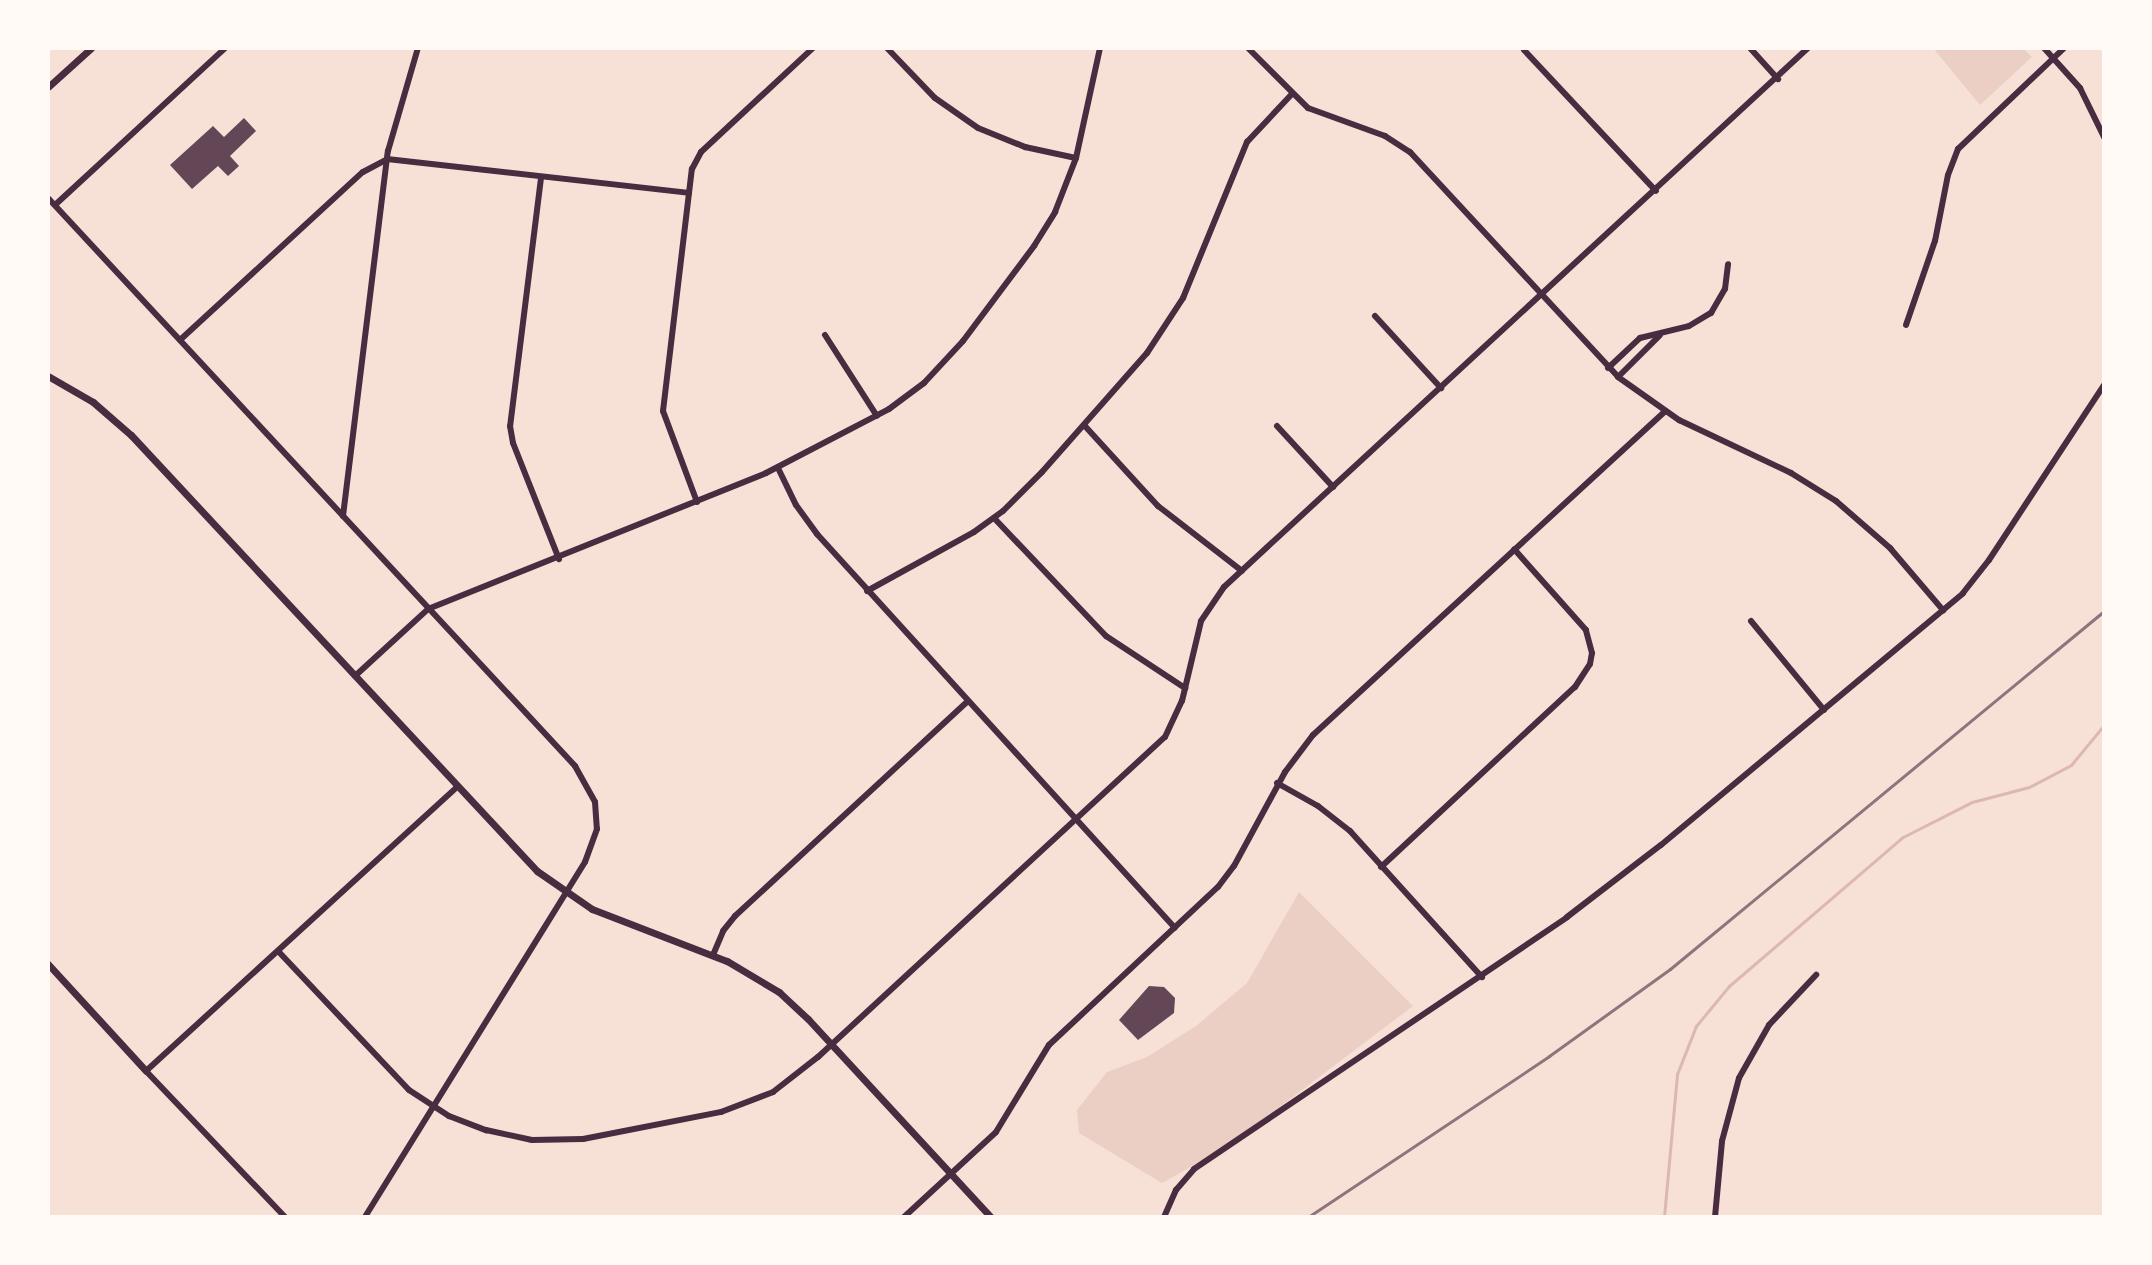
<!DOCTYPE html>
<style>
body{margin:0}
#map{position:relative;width:2152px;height:1265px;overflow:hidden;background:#f7e1d7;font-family:"Fira Sans",sans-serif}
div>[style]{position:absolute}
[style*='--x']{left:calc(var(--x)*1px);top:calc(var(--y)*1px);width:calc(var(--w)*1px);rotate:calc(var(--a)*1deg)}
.green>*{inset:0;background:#ebcfc5}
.stream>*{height:3px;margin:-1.5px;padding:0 1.5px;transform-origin:1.5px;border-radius:1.5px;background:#dcb8b0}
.building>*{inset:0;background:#644757}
.minor>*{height:6px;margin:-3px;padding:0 3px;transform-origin:3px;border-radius:3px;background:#4a2c40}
.tertiary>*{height:7px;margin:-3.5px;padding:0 3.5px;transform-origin:3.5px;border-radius:3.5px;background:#4a2c40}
.rail>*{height:3px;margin:-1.5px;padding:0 1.5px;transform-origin:1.5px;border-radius:1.5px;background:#8f747c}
span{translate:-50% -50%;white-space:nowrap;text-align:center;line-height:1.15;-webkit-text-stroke:6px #fffaf5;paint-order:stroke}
.frame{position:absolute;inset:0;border:50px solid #fffaf5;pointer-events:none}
</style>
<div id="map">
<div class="green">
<i style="clip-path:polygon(1933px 48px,2023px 48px,2032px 57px,1980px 105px)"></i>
<i style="clip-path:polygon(1299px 892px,1413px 1006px,1228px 1146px,1162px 1183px,1079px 1133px,1077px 1110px,1107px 1072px,1147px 1057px,1196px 1026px,1247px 983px)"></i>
</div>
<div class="stream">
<i style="--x:1664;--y:1217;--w:144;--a:-84.8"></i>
<i style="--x:1677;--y:1074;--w:52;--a:-68.4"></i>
<i style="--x:1696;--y:1026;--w:52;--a:-50.5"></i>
<i style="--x:1729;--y:986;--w:229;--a:-40.6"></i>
<i style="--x:1903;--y:837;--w:77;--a:-26.9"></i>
<i style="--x:1972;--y:802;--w:59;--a:-14.7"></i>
<i style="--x:2029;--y:787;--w:47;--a:-27.6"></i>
<i style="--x:2071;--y:765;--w:52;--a:-50.5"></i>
</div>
<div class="building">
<i style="clip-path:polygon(244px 118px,256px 131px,230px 156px,239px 166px,228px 176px,218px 166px,192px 189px,170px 165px,213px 126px,224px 137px)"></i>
<i style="clip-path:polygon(1149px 986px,1164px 987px,1175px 998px,1174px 1013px,1138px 1040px,1119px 1020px)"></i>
</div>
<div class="minor">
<i style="--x:887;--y:48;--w:69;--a:46.2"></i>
<i style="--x:935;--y:98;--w:52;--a:34.9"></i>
<i style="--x:978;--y:128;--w:51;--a:22"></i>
<i style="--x:1025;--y:147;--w:52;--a:12.2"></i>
<i style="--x:1248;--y:48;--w:85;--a:45"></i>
<i style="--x:1308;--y:108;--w:82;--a:20"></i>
<i style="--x:1385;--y:136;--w:30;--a:33"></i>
<i style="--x:1410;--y:152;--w:306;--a:47.2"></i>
<i style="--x:1618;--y:377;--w:75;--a:35.2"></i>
<i style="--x:1679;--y:420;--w:124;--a:25.3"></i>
<i style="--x:1791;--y:473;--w:53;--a:31.9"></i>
<i style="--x:1836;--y:501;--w:72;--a:41"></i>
<i style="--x:1890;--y:548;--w:82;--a:49.5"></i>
<i style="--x:1750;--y:48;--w:42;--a:47.9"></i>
<i style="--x:2044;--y:48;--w:54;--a:48"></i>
<i style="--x:2080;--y:88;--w:55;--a:63.9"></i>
<i style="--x:1524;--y:50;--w:193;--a:46.9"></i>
<i style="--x:541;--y:178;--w:250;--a:97.1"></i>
<i style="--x:510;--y:426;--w:17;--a:80"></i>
<i style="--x:513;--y:443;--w:125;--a:68.4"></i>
<i style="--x:48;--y:198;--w:775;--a:47.14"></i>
<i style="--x:575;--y:766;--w:41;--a:60.9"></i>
<i style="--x:595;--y:802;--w:27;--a:86"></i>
<i style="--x:597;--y:829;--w:35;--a:110"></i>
<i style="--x:585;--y:862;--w:418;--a:121.8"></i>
<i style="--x:55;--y:205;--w:231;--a:-42.7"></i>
<i style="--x:1375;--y:316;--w:98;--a:47.5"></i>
<i style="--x:1906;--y:325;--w:89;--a:-71"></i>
<i style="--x:1935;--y:241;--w:67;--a:-78.9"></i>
<i style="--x:1948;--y:175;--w:28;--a:-69"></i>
<i style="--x:1958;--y:149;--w:146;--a:-43.6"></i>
<i style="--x:825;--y:335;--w:96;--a:57.3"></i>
<i style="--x:180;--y:340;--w:248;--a:-42.6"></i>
<i style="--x:363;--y:172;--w:27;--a:-28"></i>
<i style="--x:387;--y:159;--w:304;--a:6.4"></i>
<i style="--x:1608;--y:368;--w:44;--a:-43.2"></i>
<i style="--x:1640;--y:338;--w:50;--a:-13.8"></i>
<i style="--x:1689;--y:326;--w:26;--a:-31"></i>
<i style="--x:1711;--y:313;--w:28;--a:-60"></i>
<i style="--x:1725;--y:289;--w:25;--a:-83"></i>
<i style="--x:1618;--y:377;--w:59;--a:-45"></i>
<i style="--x:1084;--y:425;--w:110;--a:47.6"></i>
<i style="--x:1158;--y:506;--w:106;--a:37.7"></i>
<i style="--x:1277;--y:426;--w:83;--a:47.4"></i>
<i style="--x:778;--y:468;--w:41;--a:64.1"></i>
<i style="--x:796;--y:505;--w:36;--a:54"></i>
<i style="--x:817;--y:534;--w:532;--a:47.74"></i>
<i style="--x:697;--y:502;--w:97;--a:-110.5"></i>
<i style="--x:663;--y:411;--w:244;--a:-83.2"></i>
<i style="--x:692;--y:169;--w:19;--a:-62"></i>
<i style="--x:701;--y:152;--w:153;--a:-42.9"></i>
<i style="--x:343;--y:516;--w:368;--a:-83"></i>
<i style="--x:388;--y:151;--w:107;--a:-73.8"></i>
<i style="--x:994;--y:518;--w:163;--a:46.5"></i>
<i style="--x:1106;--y:636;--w:95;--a:33.4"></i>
<i style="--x:867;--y:591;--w:122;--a:-28.9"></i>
<i style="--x:974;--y:532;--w:36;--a:-36"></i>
<i style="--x:1003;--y:511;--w:55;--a:-45"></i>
<i style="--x:1042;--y:472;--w:159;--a:-48.6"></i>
<i style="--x:1147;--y:353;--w:66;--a:-56.8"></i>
<i style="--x:1183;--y:298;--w:169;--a:-67.7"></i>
<i style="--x:1247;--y:142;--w:64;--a:-46.9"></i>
<i style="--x:1751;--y:621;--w:115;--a:50.6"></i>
<i style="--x:355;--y:676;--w:99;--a:-42.5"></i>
<i style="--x:428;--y:609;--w:364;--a:-21.9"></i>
<i style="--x:766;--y:473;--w:139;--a:-27.5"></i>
<i style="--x:889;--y:409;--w:44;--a:-36.6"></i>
<i style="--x:924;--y:383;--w:57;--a:-47.1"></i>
<i style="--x:963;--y:341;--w:119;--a:-53.2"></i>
<i style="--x:1034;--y:246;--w:40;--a:-58"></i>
<i style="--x:1055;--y:212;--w:58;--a:-68.7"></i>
<i style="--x:1076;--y:158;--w:113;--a:-77.7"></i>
<i style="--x:1277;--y:783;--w:47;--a:29.3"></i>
<i style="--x:1318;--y:806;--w:41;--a:38"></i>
<i style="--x:1350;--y:831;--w:197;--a:47.9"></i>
<i style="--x:1381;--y:867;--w:265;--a:-42.9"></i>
<i style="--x:1575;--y:687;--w:27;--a:-57"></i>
<i style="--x:1590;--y:664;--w:11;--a:-80"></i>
<i style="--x:1592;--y:653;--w:24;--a:-105"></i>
<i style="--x:1586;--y:630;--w:108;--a:-131.6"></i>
<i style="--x:278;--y:951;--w:191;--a:46.7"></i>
<i style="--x:409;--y:1090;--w:48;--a:33"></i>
<i style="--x:449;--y:1116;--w:40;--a:21"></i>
<i style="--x:486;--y:1130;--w:47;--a:12.3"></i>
<i style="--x:532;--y:1140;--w:51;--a:-1.1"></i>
<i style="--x:583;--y:1139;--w:141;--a:-11.1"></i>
<i style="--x:721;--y:1112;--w:56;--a:-21"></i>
<i style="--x:773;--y:1092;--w:57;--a:-37.9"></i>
<i style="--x:818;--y:1057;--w:472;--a:-42.7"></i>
<i style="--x:1165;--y:737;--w:40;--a:-65"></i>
<i style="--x:1182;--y:701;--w:82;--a:-76.6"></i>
<i style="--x:1201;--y:621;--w:41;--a:-55.9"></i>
<i style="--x:1224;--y:587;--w:795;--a:-42.71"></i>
<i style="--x:713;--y:955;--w:26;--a:-67"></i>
<i style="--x:723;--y:931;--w:19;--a:-51"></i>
<i style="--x:735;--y:916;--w:317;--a:-42.7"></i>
<i style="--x:285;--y:1217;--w:202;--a:-133.6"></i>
<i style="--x:146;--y:1071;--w:421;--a:-42.4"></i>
<i style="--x:904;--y:1217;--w:125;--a:-42.7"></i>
<i style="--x:996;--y:1132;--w:102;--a:-58.7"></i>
<i style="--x:1049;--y:1045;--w:231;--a:-43.1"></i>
<i style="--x:1218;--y:887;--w:26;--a:-53"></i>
<i style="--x:1234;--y:866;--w:107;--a:-61.5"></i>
<i style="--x:1285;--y:772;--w:46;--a:-52.9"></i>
<i style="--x:1313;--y:735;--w:478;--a:-42.6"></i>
<i style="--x:1164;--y:1217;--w:30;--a:-66"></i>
<i style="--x:1176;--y:1190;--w:28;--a:-49"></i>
<i style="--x:1194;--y:1169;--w:450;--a:-34"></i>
<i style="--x:1567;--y:917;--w:118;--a:-37.5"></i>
<i style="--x:1661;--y:845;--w:393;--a:-39.8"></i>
<i style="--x:1963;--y:593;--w:42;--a:-51.8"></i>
<i style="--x:1989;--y:560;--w:209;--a:-56.7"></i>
<i style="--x:1715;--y:1217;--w:76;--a:-84.7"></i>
<i style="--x:1722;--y:1141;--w:65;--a:-74.9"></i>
<i style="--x:1739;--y:1078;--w:61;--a:-60.5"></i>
<i style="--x:1769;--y:1025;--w:69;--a:-46.8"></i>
</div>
<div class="tertiary">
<i style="--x:48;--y:87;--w:58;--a:-42.2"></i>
<i style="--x:48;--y:376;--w:52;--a:30"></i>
<i style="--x:93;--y:402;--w:50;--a:41"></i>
<i style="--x:131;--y:435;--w:596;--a:47.04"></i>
<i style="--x:537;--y:871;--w:67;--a:34.6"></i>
<i style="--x:592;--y:909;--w:145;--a:21.1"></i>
<i style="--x:727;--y:961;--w:61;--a:30.8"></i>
<i style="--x:779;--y:992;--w:40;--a:43"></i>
<i style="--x:808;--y:1019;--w:270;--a:47.3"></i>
<i style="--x:48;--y:964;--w:145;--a:47.5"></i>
</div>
<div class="rail">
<i style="--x:1308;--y:1217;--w:290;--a:-33.7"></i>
<i style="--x:1549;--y:1056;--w:149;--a:-35.7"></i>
<i style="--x:1670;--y:969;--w:563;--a:-39.52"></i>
</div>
<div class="frame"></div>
</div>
